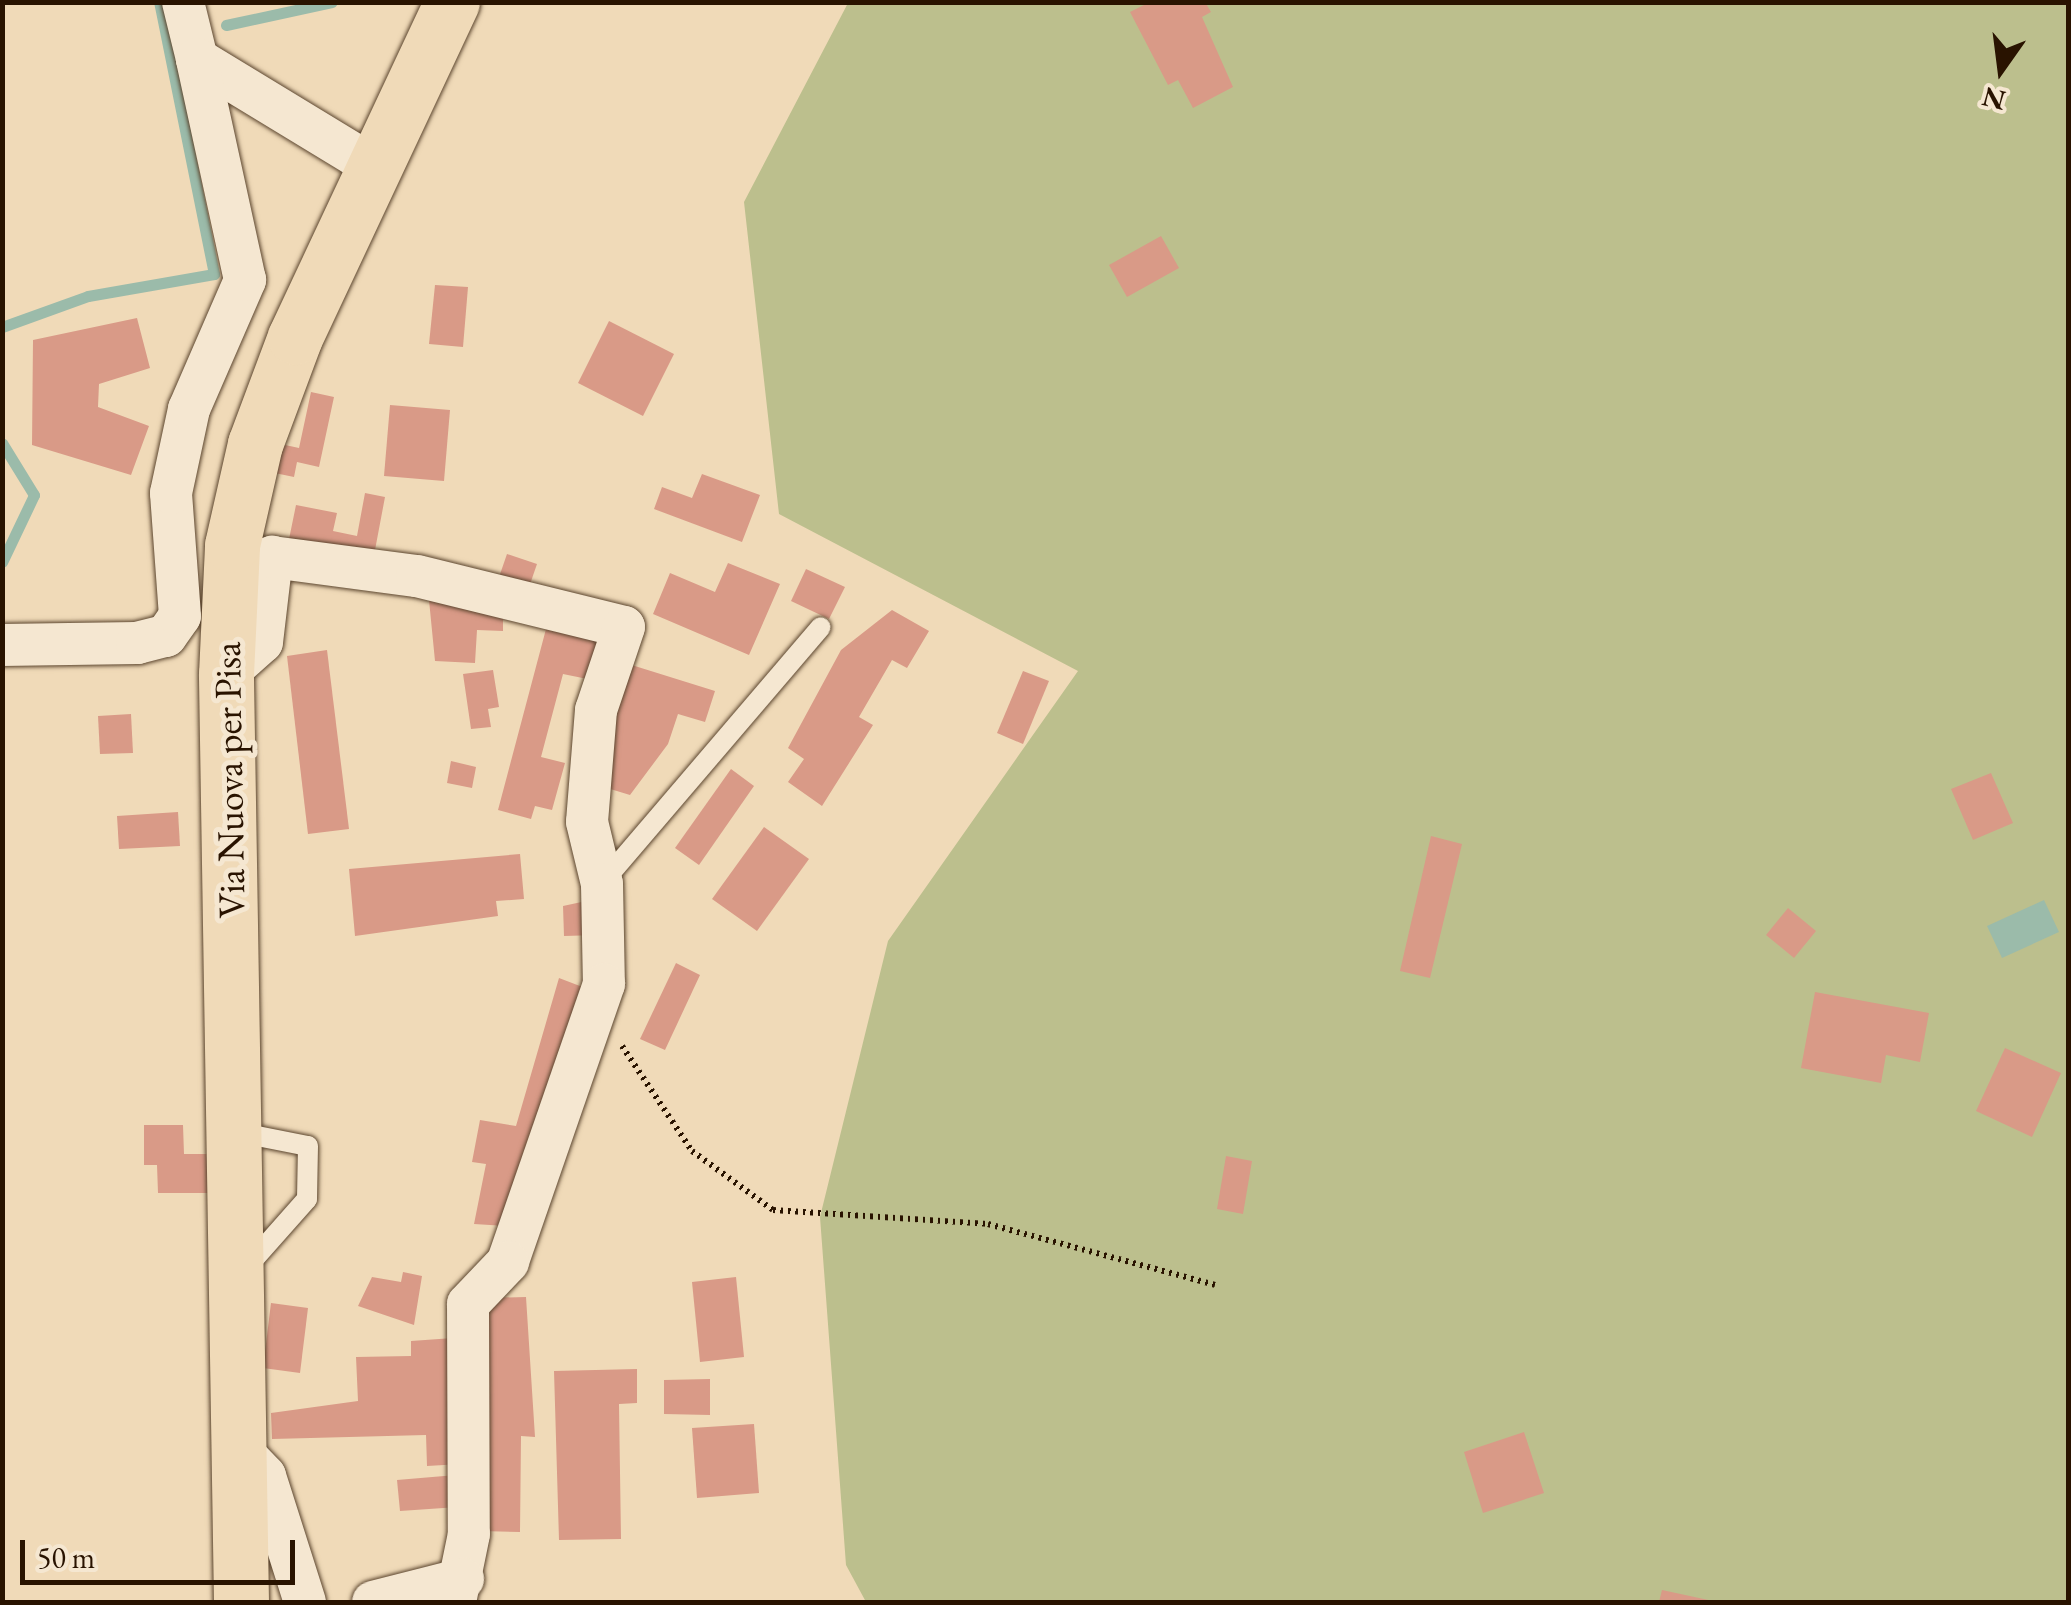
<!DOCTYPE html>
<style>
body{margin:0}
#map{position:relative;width:2071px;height:1605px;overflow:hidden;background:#f0dab8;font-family:"EB Garamond",serif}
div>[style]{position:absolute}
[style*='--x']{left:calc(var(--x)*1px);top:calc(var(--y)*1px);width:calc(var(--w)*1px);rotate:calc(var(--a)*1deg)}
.green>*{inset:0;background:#bcbf8d}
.water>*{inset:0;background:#9bbbaa}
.stream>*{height:11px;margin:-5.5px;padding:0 5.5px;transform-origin:5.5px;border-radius:5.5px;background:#9bbbaa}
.building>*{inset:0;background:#d99a87}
.path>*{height:6px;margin-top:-3px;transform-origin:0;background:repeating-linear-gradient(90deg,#291300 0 2.5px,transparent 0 7.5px)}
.roads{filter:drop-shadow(0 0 2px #5b452e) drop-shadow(0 0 2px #5b452e)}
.lane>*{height:20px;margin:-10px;padding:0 10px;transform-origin:10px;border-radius:10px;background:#f5e7d1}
.street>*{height:42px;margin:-21px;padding:0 21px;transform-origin:21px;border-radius:21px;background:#f5e7d1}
.primary>*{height:55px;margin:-27.5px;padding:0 27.5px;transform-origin:27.5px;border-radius:27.5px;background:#f0dab8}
span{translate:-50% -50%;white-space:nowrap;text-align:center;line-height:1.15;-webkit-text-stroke:10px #f5e7d1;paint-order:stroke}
.street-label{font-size:38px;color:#291300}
.frame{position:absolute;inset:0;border:5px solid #291300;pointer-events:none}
.north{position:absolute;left:1951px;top:20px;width:100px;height:100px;-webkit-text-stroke:8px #f5e7d1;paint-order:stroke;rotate:194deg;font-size:28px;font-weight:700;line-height:40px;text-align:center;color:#291300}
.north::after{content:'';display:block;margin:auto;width:35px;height:45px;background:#291300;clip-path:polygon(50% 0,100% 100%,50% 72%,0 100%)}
.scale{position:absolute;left:20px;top:1540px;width:275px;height:45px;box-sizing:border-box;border:5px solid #291300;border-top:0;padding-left:12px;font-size:30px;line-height:35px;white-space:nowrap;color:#291300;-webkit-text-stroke:8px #f5e7d1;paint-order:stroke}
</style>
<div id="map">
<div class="green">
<i style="clip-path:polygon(848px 3px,2068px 3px,2068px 1602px,866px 1602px,846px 1565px,820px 1217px,888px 941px,1078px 671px,779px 514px,744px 202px)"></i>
</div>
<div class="water">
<i style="clip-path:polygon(2044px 900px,2059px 932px,2002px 958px,1987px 926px)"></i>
</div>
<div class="stream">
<i style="--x:226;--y:25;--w:108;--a:-12.2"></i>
<i style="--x:2;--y:327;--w:91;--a:-19.8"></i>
<i style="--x:88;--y:296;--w:128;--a:-9.9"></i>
<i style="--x:214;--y:274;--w:278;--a:-101.4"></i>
<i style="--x:2;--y:443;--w:61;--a:58.4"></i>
<i style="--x:34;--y:495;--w:74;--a:115.5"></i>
</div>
<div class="building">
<i style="clip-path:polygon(1150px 2px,1205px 2px,1211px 12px,1202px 17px,1233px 87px,1193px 108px,1178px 80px,1168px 85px,1130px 12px)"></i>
<i style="clip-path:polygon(1161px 236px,1179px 268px,1127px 297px,1109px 265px)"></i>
<i style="clip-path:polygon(435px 285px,468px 287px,463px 347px,429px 344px)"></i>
<i style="clip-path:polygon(137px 318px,150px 368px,99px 384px,98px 407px,149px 426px,131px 475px,32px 445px,33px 340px)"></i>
<i style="clip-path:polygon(609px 321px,674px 354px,643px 416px,578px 383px)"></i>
<i style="clip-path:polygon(311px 392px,334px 397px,319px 467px,297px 462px,294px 477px,270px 472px,276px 443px,299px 448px)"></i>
<i style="clip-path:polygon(390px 405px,450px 410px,444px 481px,384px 476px)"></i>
<i style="clip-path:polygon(702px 474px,760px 495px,742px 542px,654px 509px,662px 487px,692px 498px)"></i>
<i style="clip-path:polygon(365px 493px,385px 497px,372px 566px,287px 549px,296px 505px,337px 513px,333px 531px,357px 536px)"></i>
<i style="clip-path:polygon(507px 554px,537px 564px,527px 593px,497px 583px)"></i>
<i style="clip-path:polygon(728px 563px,780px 584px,749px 655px,653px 614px,670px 573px,715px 592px)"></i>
<i style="clip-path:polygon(806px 569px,845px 587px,829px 619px,791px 601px)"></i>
<i style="clip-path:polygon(429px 600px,503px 609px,503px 631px,477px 630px,475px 663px,435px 661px)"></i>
<i style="clip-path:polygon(892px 610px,929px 631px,907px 668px,892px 660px,859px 717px,873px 725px,822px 806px,788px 782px,804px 759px,788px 748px,841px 650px)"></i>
<i style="clip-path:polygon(546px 629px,610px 642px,602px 682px,563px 674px,541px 757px,565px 763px,552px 810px,535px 806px,531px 819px,498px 810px)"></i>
<i style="clip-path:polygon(327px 650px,349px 829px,308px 834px,287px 656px)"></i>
<i style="clip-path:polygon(622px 662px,715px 691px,705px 722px,678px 714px,668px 744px,630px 795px,607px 788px)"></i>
<i style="clip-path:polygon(493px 670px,499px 707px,488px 709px,491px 727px,471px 729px,463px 674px)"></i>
<i style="clip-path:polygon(1023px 671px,1049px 681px,1023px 744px,997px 733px)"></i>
<i style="clip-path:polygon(131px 714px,133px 753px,100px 754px,98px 716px)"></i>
<i style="clip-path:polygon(451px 761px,476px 767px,472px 788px,447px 783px)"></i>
<i style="clip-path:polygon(731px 769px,754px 786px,699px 865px,675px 848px)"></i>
<i style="clip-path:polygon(1991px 773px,2013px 823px,1973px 840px,1951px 789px)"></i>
<i style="clip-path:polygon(178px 812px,180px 846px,119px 849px,117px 816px)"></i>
<i style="clip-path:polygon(764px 827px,809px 859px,757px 931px,712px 899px)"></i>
<i style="clip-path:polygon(1431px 836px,1462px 844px,1430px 978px,1400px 971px)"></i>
<i style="clip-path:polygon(520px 854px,524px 899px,496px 901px,498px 916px,355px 936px,349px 869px)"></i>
<i style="clip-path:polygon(600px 898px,599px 935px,564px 936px,563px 906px)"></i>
<i style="clip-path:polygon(1788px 908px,1816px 931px,1794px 958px,1766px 935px)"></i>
<i style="clip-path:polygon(676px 963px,700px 975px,665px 1050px,640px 1039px)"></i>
<i style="clip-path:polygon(559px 978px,593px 991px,534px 1174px,517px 1170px,506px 1226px,474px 1224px,486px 1164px,472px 1162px,480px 1120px,516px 1126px)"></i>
<i style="clip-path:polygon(1815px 992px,1929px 1013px,1920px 1062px,1886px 1055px,1881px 1083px,1801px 1068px)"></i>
<i style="clip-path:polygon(2005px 1048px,2061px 1073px,2032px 1137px,1976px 1111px)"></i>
<i style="clip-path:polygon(144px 1125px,183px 1125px,184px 1154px,216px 1154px,216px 1193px,158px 1193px,157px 1165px,144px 1165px)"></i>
<i style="clip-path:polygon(1226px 1156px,1252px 1161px,1243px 1214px,1217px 1209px)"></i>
<i style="clip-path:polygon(403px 1272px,422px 1276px,414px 1325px,358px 1306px,372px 1277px,401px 1282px)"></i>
<i style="clip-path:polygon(736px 1277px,744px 1357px,700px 1362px,692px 1282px)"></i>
<i style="clip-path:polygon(526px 1297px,535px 1437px,521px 1436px,520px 1532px,480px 1531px,478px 1298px)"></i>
<i style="clip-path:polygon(271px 1303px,308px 1308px,300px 1373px,263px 1368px)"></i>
<i style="clip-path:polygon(453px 1338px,461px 1464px,427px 1466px,426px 1435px,272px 1439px,271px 1413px,358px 1401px,356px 1357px,411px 1356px,411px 1341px)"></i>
<i style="clip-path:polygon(637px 1369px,637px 1403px,619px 1404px,621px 1539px,559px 1540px,554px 1371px)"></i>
<i style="clip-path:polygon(710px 1379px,710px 1415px,664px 1414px,664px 1380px)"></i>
<i style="clip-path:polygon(754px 1424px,759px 1493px,697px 1498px,692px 1428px)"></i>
<i style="clip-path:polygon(1524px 1432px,1544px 1493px,1483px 1513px,1464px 1452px)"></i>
<i style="clip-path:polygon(456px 1475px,458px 1507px,400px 1511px,397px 1480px)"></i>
<i style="clip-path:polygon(1662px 1590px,1713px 1601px,1713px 1602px,1659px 1602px)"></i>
</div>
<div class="path">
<i style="--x:622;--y:1046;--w:126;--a:56.3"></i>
<i style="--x:692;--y:1151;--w:100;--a:36.1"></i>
<i style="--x:773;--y:1210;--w:215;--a:3.7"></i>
<i style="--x:988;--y:1224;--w:235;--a:15"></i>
</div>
<div class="roads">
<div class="lane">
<i style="--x:603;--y:882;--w:335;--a:-49.5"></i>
<i style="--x:237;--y:1132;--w:72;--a:11.2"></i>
<i style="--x:308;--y:1146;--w:53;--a:91.1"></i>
<i style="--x:307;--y:1199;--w:94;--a:131.5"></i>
</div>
<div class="street">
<i style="--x:183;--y:2;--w:59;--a:76.2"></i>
<i style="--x:197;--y:59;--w:206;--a:31.3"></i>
<i style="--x:2;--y:645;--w:135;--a:-0.8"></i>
<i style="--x:137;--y:643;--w:30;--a:-14"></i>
<i style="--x:166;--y:636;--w:24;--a:-55"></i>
<i style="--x:180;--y:616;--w:123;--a:-94.2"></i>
<i style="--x:171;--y:493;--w:86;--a:-77.9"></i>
<i style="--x:189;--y:409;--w:141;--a:-66.5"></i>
<i style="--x:245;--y:280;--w:226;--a:-102.3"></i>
<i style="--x:226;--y:674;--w:48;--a:-41.6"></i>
<i style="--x:262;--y:642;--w:86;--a:-83.3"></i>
<i style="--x:272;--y:557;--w:146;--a:7.5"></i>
<i style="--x:417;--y:576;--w:213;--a:13.8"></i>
<i style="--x:624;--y:627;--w:88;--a:108.6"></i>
<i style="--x:596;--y:710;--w:112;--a:94.6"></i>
<i style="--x:587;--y:822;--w:64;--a:76.4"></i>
<i style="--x:602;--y:884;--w:100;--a:88.9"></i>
<i style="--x:604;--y:984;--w:294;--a:109.1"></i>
<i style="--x:508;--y:1262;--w:58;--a:133.6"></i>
<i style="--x:468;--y:1304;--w:230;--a:89.8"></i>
<i style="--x:469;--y:1534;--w:69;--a:101.6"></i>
<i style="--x:242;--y:1452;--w:33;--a:46"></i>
<i style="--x:265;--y:1476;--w:132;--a:72.4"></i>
<i style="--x:373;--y:1602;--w:93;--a:-14.3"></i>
</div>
<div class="primary">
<i style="--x:241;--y:1602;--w:928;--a:-90.93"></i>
<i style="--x:226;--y:674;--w:129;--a:-87.3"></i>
<i style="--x:232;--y:545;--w:104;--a:-77.2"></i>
<i style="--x:255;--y:444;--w:114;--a:-69.5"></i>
<i style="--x:295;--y:337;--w:370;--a:-64.9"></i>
</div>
</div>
<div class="street-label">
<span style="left:229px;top:780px;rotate:-91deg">Via Nuova per Pisa</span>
</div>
<div class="frame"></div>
<div class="north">N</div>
<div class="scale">50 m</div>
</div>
